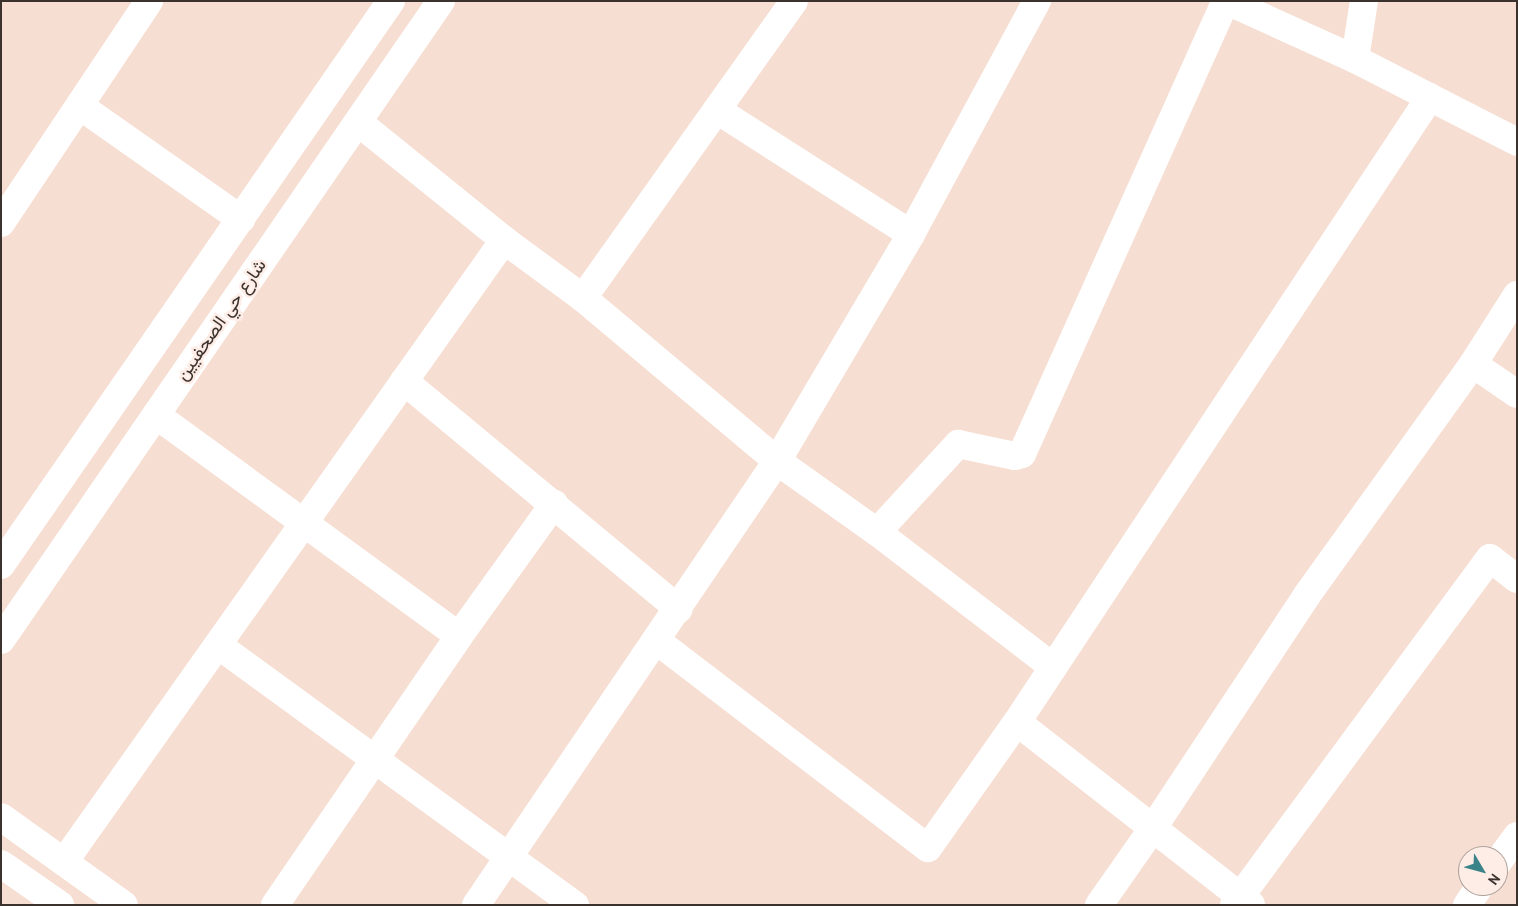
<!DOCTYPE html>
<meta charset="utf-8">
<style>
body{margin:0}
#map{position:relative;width:1518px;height:906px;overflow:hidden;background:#f7ded2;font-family:"PT Sans",Vazirmatn,sans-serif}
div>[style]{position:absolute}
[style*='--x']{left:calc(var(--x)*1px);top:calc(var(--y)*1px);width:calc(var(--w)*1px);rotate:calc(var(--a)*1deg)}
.minor>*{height:28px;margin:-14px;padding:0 14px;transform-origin:14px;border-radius:14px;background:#fff}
span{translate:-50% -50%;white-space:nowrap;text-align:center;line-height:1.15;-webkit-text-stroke:5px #fdede6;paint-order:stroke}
.street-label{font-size:18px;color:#3b312d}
.frame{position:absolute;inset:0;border:2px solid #3b312d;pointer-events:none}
.north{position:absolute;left:1458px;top:846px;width:50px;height:50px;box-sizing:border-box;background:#fdede6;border:1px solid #afa29c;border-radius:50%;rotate:127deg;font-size:14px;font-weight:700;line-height:20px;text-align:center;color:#3b312d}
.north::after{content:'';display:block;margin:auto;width:18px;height:22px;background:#3a8388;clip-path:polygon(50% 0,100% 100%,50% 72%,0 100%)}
</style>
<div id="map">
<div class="minor">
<i style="--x:1227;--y:1;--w:141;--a:24.4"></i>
<i style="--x:1355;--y:59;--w:182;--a:27.1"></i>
<i style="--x:1355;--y:59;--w:59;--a:-81.2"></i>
<i style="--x:80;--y:106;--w:197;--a:35.1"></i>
<i style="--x:717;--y:110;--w:230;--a:32.6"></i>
<i style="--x:358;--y:122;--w:188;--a:38.9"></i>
<i style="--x:504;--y:240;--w:98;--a:36.3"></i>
<i style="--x:583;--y:298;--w:253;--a:40"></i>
<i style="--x:777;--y:461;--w:123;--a:35.4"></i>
<i style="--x:877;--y:532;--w:222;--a:37.5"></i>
<i style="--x:1;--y:223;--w:267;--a:-56.3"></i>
<i style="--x:583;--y:298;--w:364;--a:-54.6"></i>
<i style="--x:1473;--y:364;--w:53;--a:34.3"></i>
<i style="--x:404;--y:381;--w:357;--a:39.7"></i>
<i style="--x:156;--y:415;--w:375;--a:36.1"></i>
<i style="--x:877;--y:532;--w:120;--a:-47.4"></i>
<i style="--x:958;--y:444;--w:58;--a:11.9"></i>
<i style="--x:1015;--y:456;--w:7;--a:-16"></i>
<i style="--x:1022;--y:454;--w:497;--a:-65.8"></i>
<i style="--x:1;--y:565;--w:686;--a:-55.34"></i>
<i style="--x:1;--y:640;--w:776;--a:-55.45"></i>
<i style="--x:657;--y:641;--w:341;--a:37.4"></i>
<i style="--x:928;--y:848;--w:154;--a:-54.8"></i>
<i style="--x:1017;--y:722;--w:749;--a:-56.54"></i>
<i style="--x:218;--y:645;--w:442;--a:36.1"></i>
<i style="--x:1017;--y:722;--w:297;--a:38"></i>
<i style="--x:1;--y:817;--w:151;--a:35.6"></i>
<i style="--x:64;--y:862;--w:762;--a:-54.72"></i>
<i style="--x:1498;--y:862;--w:32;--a:-54"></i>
<i style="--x:1;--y:864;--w:72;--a:34.8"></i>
<i style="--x:275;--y:905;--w:326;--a:-55.6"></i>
<i style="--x:459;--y:636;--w:163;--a:-54.3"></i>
<i style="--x:476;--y:905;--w:536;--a:-55.87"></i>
<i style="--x:777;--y:461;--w:264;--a:-59.4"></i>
<i style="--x:911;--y:234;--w:265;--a:-61.6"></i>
<i style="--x:1099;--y:905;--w:94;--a:-55"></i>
<i style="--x:1153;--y:828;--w:279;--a:-56.5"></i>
<i style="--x:1307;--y:595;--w:284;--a:-54.3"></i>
<i style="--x:1473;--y:364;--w:82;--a:-57.5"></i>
<i style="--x:1234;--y:905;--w:431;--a:-53.6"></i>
<i style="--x:1490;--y:558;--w:34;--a:38"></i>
<i style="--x:1467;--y:905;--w:23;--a:-56"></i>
</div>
<div class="street-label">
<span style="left:221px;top:320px;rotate:-55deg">شارع حي الصحفيين</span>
</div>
<div class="frame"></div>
<div class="north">N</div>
</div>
